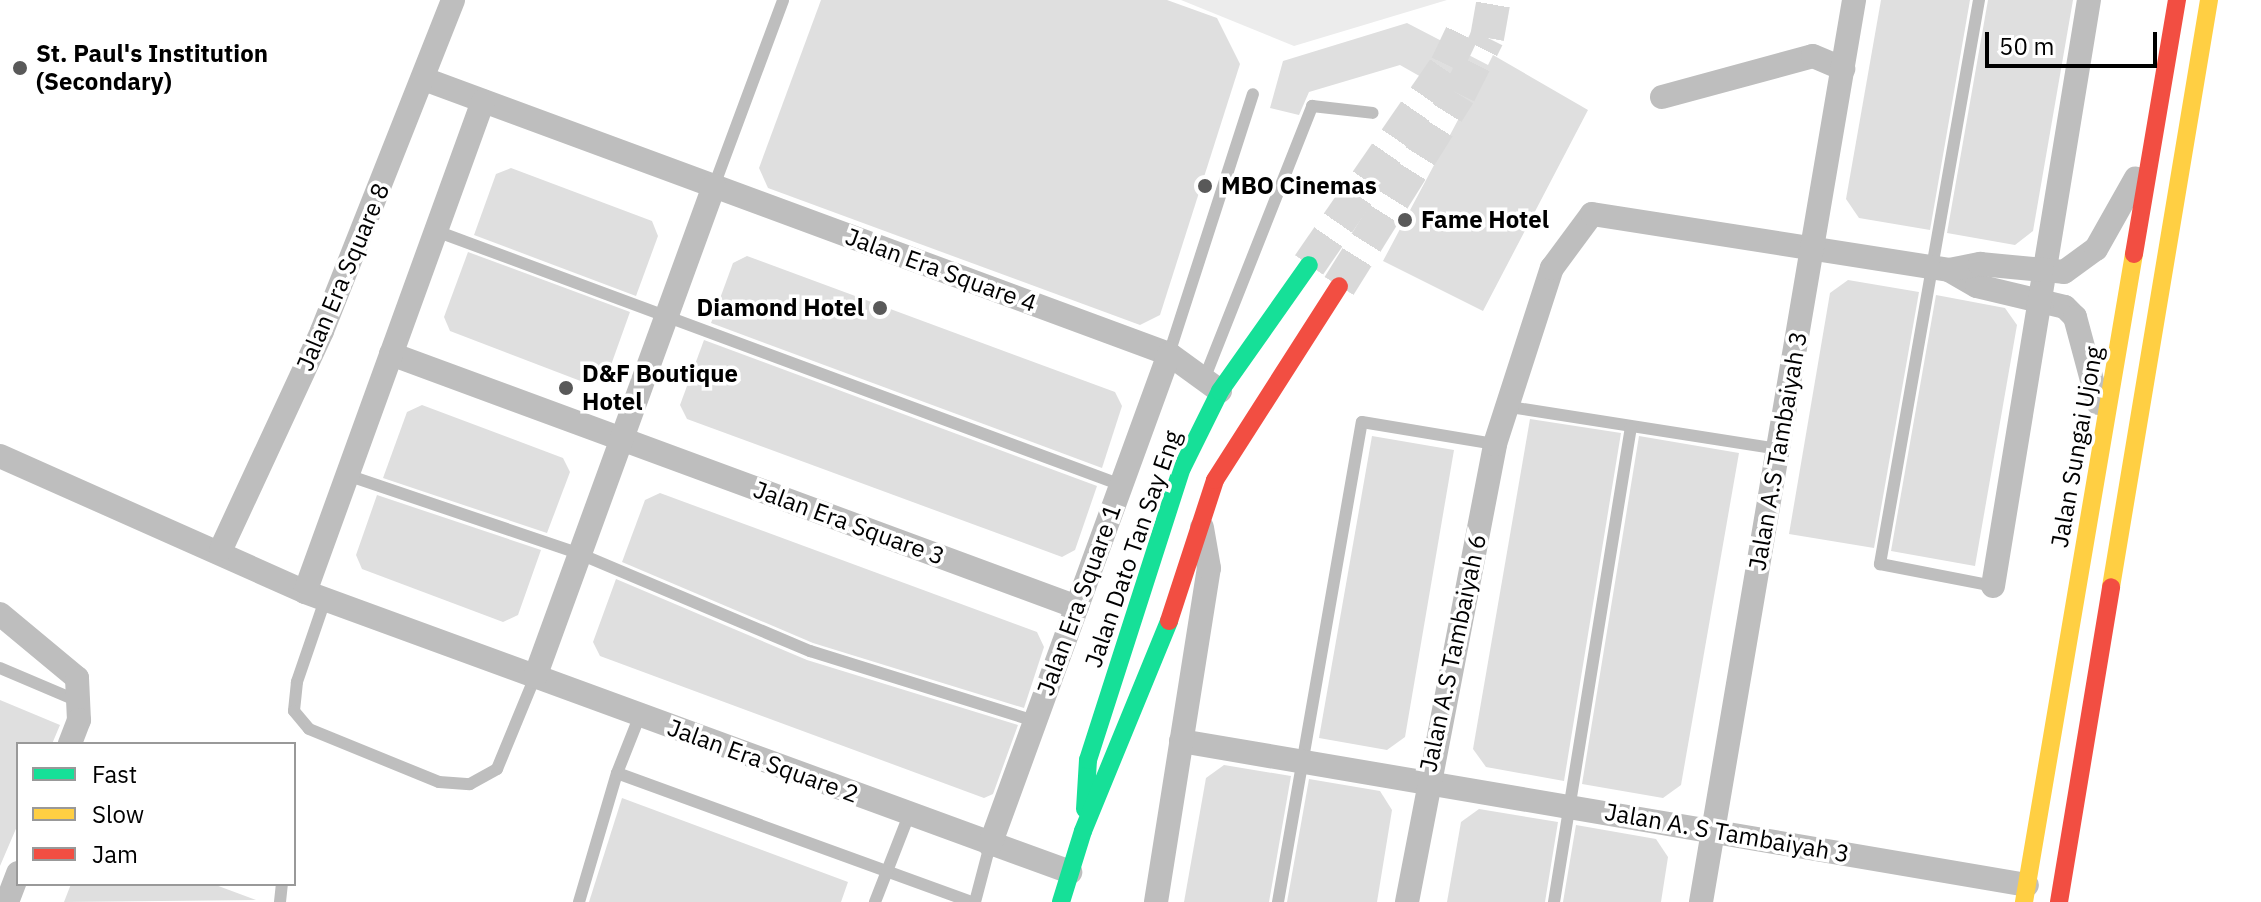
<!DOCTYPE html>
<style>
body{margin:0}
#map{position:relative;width:2261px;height:902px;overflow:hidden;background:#fff;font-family:"IBM Plex Sans",sans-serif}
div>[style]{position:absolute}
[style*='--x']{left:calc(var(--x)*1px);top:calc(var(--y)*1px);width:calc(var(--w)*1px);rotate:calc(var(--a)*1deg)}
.green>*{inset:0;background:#ececec}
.building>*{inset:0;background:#dfdfdf}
.secondary-tunnel>*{height:34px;margin-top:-17px;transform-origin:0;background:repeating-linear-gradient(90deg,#d9d9d9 0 34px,transparent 0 51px)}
.lane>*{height:12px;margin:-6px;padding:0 6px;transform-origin:6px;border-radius:6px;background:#bebebe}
.street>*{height:24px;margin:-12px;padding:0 12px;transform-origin:12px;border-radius:12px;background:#bebebe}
.fast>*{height:18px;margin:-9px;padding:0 9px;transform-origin:9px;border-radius:9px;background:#16e098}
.slow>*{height:18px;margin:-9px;padding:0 9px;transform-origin:9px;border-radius:9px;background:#ffcf43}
.jam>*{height:18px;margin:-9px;padding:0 9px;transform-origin:9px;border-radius:9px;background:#f24e42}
.dots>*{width:22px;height:22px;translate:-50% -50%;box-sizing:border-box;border:4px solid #fff;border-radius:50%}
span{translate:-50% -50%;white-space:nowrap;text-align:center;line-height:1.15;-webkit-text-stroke:7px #fff;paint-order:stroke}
.poi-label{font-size:24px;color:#000;font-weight:700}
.left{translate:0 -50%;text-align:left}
.right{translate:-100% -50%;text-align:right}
.street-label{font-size:24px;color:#000}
.legend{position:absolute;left:16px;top:742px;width:280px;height:144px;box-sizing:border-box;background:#fff;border:2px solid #999;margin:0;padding:10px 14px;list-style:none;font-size:24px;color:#000}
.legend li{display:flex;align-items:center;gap:16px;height:40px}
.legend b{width:40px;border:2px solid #999}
.scale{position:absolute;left:1985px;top:32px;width:172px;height:36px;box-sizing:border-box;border:4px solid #000;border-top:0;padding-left:10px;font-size:24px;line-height:28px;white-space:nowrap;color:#000;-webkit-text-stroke:6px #fff;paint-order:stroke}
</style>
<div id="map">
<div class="green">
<i style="clip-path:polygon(1181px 0,1447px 0,1294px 46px)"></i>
</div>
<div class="building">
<i style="clip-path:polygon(821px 0,1167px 0,1217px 18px,1240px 64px,1160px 315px,1140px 325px,768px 188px,759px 168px)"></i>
<i style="clip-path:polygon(1881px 0,1970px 0,1930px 230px,1859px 218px,1846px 199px)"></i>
<i style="clip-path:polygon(1988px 0,2073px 0,2033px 231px,2015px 245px,1947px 233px)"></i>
<i style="clip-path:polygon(1407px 23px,1488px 65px,1493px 55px,1588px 110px,1483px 311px,1383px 261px,1467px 103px,1400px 65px,1309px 92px,1299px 115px,1270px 108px,1283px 61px)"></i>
<i style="clip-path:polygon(511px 168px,652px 221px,658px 236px,636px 296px,474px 235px,496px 174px)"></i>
<i style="clip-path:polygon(468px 252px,630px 312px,606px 379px,591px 385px,450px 331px,444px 317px)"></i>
<i style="clip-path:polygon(747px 256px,1115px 392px,1122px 406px,1102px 468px,711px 323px,733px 263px)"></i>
<i style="clip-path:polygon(1848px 280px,1919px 292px,1874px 548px,1789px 534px,1830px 293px)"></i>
<i style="clip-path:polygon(1936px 295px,2005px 308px,2017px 325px,1975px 566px,1891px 551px)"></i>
<i style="clip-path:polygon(704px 340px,1097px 486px,1075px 550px,1062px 557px,687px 419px,680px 405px)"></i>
<i style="clip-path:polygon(422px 405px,563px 458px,570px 472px,547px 533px,383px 478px,407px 412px)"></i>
<i style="clip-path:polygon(1530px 419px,1621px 433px,1564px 781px,1486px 767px,1473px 749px)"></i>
<i style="clip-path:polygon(1372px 436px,1454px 450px,1405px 737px,1387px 750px,1319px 738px)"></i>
<i style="clip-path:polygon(1639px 436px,1739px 453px,1681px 785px,1663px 798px,1582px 784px)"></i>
<i style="clip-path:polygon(660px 493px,1037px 632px,1044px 647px,1024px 708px,813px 643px,622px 562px,645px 500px)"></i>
<i style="clip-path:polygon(377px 495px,541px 550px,518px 615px,503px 622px,362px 569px,356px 555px)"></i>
<i style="clip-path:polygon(616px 579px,807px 660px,1018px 725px,993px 794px,984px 798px,600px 656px,593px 642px)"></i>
<i style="clip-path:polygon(0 700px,60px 725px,52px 744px,18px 744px,18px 824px,0 866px)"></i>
<i style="clip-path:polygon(1224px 765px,1291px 776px,1269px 902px,1184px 902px,1206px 778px)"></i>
<i style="clip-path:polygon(1309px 779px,1380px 791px,1392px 810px,1377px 902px,1287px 902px)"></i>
<i style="clip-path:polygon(622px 798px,848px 882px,841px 902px,589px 902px)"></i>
<i style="clip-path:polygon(1479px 809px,1558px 822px,1545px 902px,1447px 902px,1461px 822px)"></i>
<i style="clip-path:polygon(1576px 825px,1656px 839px,1668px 857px,1661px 902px,1563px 902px)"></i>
<i style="clip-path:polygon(71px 884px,213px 884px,256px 900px,64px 902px)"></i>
</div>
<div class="secondary-tunnel">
<i style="--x:1309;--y:265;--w:243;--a:-55.4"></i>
<i style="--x:1447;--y:65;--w:44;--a:-64.6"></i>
<i style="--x:1339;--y:286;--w:226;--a:-58"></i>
<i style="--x:1459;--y:94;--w:63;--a:-63.4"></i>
<i style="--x:1487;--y:38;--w:39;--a:-80"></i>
</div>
<div class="lane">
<i style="--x:1979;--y:0;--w:573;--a:99.96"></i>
<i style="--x:1880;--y:564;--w:115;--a:11"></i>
<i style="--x:714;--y:186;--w:198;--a:-69.6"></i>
<i style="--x:436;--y:231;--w:731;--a:20.34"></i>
<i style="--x:1169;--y:354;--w:273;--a:-72.1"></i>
<i style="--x:1203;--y:382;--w:297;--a:-68.4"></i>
<i style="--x:1312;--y:106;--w:61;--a:6.5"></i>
<i style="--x:1510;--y:407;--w:271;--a:8.9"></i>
<i style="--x:347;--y:475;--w:246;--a:18.7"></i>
<i style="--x:580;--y:554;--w:250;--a:22.9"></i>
<i style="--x:810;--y:651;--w:236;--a:17.3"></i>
<i style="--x:325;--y:600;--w:87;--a:108.9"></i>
<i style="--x:297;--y:682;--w:29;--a:96"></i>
<i style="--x:294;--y:711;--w:23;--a:50"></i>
<i style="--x:309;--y:729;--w:140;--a:22.2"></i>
<i style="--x:439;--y:782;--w:31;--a:4"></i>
<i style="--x:470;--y:784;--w:31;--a:-29"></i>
<i style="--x:497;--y:769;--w:100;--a:-67.6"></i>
<i style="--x:0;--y:668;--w:87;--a:23"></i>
<i style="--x:640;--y:715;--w:62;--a:111.6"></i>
<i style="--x:617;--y:773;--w:377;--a:20"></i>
<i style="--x:280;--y:902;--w:18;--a:-84"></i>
<i style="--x:579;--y:902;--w:134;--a:-73.6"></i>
<i style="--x:875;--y:902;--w:93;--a:-68.7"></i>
<i style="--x:975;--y:902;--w:59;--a:-75.3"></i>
<i style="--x:1278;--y:902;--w:487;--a:-80.1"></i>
<i style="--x:1362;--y:422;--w:135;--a:9.4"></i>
<i style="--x:1554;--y:902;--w:481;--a:-80.8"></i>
</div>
<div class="street">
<i style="--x:424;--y:79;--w:794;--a:20.26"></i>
<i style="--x:1169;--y:354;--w:63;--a:36"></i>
<i style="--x:1662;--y:97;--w:156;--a:-15.2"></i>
<i style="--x:1813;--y:56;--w:33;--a:23"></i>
<i style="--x:1949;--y:270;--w:32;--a:30"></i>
<i style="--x:1977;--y:286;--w:90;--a:13.4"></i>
<i style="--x:2065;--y:307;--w:14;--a:45"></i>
<i style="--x:2075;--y:317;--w:89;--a:75"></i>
<i style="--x:391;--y:354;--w:731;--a:20.24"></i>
<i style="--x:0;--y:456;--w:334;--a:24"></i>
<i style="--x:305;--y:592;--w:815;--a:20.1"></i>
<i style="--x:221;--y:549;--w:240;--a:-65.1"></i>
<i style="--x:322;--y:331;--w:356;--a:-68.4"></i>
<i style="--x:1993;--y:586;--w:594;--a:-80.7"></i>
<i style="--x:305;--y:592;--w:522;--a:-70.07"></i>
<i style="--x:0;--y:614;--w:100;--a:39.7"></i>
<i style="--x:77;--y:678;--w:42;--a:87.3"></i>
<i style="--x:79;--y:720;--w:26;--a:111"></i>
<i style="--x:535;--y:677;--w:523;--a:-69.97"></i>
<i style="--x:1181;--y:741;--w:858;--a:9.66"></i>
<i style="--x:990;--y:845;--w:523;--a:-69.97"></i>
<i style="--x:7;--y:902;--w:31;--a:-69"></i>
<i style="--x:1156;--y:902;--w:338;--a:-81"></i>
<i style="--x:1209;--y:568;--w:41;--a:-99.9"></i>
<i style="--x:1407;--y:902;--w:466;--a:-79.1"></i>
<i style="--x:1495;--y:444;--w:185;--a:-72.1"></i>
<i style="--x:1552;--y:268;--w:67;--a:-53.5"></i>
<i style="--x:1592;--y:214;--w:361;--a:8.9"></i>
<i style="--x:1949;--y:270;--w:32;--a:-11"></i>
<i style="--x:1980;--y:264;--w:84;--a:5.4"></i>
<i style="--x:2064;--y:272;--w:39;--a:-36"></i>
<i style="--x:2096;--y:249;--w:81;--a:-60.6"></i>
<i style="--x:1701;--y:902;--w:915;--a:-80.37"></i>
</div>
<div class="fast">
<i style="--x:1085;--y:809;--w:49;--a:-86.5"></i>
<i style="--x:1088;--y:760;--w:307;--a:-72.2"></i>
<i style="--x:1182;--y:468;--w:86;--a:-63.7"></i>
<i style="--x:1220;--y:391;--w:154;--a:-54.8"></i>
<i style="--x:1061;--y:902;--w:74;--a:-72.8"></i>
<i style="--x:1083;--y:831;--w:227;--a:-67.7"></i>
</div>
<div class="slow">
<i style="--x:2111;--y:587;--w:595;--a:-80.52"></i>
<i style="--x:2024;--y:902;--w:657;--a:-80.37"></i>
</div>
<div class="jam">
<i style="--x:2134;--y:254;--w:258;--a:-80.4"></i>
<i style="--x:1169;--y:621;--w:148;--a:-71.9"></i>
<i style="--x:1215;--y:480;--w:230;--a:-57.4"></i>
<i style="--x:2059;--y:902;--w:319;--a:-80.6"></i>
</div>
<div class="dots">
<i style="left:20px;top:68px;background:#595959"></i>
<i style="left:1205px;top:186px;background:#595959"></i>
<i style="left:1405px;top:220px;background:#595959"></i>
<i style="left:880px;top:308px;background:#595959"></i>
<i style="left:566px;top:388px;background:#595959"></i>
</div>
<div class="poi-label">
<span class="left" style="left:36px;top:68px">St. Paul's Institution<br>(Secondary)</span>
<span class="left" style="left:1221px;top:186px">MBO Cinemas</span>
<span class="left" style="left:1421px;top:220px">Fame Hotel</span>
<span class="right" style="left:864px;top:308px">Diamond Hotel</span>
<span class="left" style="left:582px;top:388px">D&amp;F Boutique<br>Hotel</span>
</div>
<div class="street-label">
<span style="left:941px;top:270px;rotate:20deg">Jalan Era Square 4</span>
<span style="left:343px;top:277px;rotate:-67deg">Jalan Era Square 8</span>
<span style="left:2077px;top:447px;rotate:-80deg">Jalan Sungai Ujong</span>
<span style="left:1778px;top:451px;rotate:-80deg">Jalan A.S Tambaiyah 3</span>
<span style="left:849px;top:523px;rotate:20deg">Jalan Era Square 3</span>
<span style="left:1133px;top:549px;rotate:-71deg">Jalan Dato Tan Say Eng</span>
<span style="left:1079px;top:600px;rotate:-70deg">Jalan Era Square 1</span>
<span style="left:1453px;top:653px;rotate:-78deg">Jalan A.S Tambaiyah 6</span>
<span style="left:763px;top:761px;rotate:20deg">Jalan Era Square 2</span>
<span style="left:1727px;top:833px;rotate:10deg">Jalan A. S Tambaiyah 3</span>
</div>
<ul class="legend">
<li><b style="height:10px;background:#16e098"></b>Fast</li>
<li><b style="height:10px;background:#ffcf43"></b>Slow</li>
<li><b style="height:10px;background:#f24e42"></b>Jam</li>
</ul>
<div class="scale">50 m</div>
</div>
